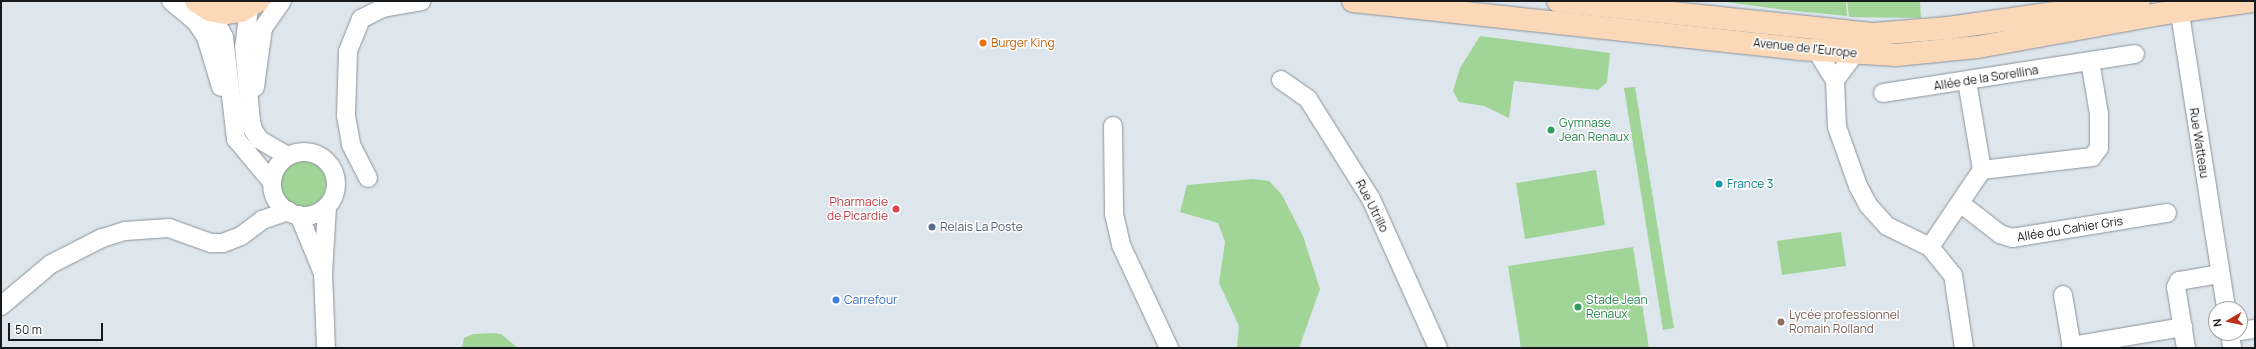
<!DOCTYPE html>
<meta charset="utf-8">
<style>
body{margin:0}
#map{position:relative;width:2256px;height:349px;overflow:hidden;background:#dee6ed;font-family:Manrope,sans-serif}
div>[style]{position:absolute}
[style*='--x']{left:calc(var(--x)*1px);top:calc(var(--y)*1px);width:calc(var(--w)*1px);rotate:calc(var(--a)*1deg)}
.green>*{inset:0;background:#a1d598}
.round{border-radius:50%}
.roads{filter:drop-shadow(0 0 1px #8b9299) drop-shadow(0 0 1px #8b9299)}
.minor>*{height:18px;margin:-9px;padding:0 9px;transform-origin:9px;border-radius:9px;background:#fff}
.minor>.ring{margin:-9px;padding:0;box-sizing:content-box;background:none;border:18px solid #fff;border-radius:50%}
.major>*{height:22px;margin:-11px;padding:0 11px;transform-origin:11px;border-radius:11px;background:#fbd9b8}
.dots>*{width:11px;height:11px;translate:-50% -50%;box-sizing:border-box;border:2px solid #fff;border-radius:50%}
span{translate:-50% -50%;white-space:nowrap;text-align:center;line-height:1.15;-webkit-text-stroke:3px #fff;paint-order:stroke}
.food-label{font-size:12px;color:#c56008}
.left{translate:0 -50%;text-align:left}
.street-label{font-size:12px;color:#171a1c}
.leisure-label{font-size:12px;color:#27864d}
.culture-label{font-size:12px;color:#0d838f}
.health-label{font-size:12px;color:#be3a42}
.right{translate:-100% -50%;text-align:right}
.service-label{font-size:12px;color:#4e5e75}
.shop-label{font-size:12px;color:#366cbe}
.education-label{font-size:12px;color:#785e54}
.frame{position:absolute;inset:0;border:2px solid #171a1c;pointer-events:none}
.north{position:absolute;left:2208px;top:301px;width:40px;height:40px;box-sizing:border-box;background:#fff;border:1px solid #a2a3a4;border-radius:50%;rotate:261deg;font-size:11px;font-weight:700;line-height:16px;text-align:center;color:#171a1c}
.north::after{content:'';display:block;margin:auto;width:14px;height:18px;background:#bb2e1a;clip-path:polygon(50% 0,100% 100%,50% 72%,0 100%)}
.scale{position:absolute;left:8px;top:323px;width:95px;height:18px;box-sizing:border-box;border:2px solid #171a1c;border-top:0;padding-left:5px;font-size:12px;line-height:14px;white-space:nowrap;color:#171a1c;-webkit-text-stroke:3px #fff;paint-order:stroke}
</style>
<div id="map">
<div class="green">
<i style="clip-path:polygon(1718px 1px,1846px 1px,1847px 16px,1786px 10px)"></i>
<i style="clip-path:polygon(1847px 1px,1920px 1px,1921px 18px,1849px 17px)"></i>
<i style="clip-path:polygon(1480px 36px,1610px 53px,1607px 82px,1598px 90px,1514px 81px,1509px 118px,1484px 106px,1459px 102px,1453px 91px,1460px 68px)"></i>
<i style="clip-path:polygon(1635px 87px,1674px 328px,1663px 330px,1624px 88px)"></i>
<i class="round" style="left:280px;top:161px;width:46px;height:46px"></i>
<i style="clip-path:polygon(1596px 170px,1605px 225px,1525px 239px,1516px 183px)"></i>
<i style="clip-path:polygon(1253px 179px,1269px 181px,1282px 195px,1303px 236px,1320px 289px,1299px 348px,1237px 348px,1239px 326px,1219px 283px,1225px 242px,1218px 223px,1180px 212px,1187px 185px)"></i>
<i style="clip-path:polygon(1841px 232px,1846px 266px,1782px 275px,1777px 241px)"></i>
<i style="clip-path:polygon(1633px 247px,1649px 348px,1521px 348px,1508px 266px)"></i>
<i style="clip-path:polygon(494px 333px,501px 334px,518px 348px,462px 348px,464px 338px,473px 334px)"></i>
</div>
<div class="roads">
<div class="minor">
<i style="--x:171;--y:1;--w:33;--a:40"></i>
<i style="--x:196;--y:22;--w:18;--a:56"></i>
<i style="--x:206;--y:37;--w:52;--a:73.3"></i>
<i style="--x:2178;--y:1;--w:312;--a:81.1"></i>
<i style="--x:249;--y:8;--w:38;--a:97"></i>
<i style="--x:244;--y:46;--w:75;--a:84.7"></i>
<i style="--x:251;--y:121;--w:9;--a:77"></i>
<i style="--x:253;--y:130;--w:12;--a:55"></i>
<i style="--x:260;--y:140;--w:32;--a:30"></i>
<i style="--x:210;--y:10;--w:30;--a:63"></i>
<i style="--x:224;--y:37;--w:103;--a:83.3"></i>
<i style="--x:236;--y:139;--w:56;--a:50.1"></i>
<i style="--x:1816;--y:50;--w:36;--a:58"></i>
<i style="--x:1835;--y:80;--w:47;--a:87.6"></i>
<i style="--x:1837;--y:127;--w:63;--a:70.4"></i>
<i style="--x:1858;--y:186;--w:21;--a:62"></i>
<i style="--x:1868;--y:205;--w:28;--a:48"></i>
<i style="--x:1887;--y:226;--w:48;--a:26"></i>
<i style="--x:1930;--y:247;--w:36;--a:51"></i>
<i style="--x:1953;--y:275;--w:74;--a:81.4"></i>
<i style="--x:1281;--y:80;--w:33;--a:35"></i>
<i style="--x:1308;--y:99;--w:118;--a:57.8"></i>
<i style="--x:1371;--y:199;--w:163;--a:65.8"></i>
<i style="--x:1835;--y:80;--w:34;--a:-53"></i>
<i style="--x:255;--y:87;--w:60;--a:-82.3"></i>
<i style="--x:263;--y:28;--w:33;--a:-55"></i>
<i style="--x:1883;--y:93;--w:255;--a:-8.8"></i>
<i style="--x:1113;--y:126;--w:88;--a:89.3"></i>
<i style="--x:1114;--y:214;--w:32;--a:77"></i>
<i style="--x:1121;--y:245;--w:114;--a:65"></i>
<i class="ring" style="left:272px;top:152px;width:46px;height:46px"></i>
<i style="--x:1982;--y:170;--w:111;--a:-6.7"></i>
<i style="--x:2092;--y:157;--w:11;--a:-52"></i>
<i style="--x:2099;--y:148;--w:34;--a:-90"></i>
<i style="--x:2099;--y:114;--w:54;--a:-99.6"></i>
<i style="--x:368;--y:178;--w:38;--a:-117"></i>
<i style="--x:351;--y:144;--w:29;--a:-100"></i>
<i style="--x:346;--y:115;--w:64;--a:-88.2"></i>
<i style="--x:348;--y:51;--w:35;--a:-68"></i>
<i style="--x:361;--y:19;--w:25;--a:-27"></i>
<i style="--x:383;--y:8;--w:39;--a:-10"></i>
<i style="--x:1960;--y:203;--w:51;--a:37.8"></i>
<i style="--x:2000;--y:234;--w:13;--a:18"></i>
<i style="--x:2012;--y:238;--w:157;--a:-9.2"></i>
<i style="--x:299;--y:215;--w:61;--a:67.7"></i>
<i style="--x:1930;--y:247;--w:93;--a:-56"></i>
<i style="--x:1982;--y:170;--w:90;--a:-99.6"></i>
<i style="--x:2063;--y:295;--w:54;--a:80.4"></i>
<i style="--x:1;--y:306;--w:65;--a:-40"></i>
<i style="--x:51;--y:264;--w:57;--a:-27"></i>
<i style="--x:102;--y:238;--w:24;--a:-17"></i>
<i style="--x:125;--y:231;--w:44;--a:-3.9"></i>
<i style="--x:169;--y:228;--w:45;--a:19.7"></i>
<i style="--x:211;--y:243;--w:12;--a:0"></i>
<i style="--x:223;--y:243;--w:19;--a:-21"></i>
<i style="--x:241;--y:236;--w:26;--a:-37"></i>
<i style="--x:262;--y:220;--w:28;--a:-19"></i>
<i style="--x:2240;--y:331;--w:15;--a:-8"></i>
<i style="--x:2230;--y:333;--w:15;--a:82"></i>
<i style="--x:2071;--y:346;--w:114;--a:-9.6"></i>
<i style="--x:326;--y:348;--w:74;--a:-92.3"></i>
<i style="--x:323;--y:274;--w:68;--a:-86.6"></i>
<i style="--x:2186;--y:348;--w:62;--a:-99.3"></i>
<i style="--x:2176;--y:287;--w:7;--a:-63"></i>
<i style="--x:2179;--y:281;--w:42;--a:-9.7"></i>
</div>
<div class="major">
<i style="--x:196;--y:1;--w:17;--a:33"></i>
<i style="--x:210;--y:10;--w:16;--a:11"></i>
<i style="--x:226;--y:13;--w:15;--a:-8"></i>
<i style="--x:241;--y:11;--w:20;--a:-30"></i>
<i style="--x:1353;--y:1;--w:449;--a:6.1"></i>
<i style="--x:1799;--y:49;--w:97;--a:3.5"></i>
<i style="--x:1896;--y:55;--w:82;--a:-5.6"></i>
<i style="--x:1978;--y:47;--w:184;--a:-10.3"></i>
<i style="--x:2159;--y:14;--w:96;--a:-7.8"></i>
<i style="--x:1558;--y:1;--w:318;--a:6"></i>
<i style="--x:1874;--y:34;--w:74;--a:-4.6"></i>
<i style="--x:1948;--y:28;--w:193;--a:-8"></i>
</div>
</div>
<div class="dots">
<i style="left:983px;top:43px;background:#e8710a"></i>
<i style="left:1551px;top:130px;background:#2e9e5b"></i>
<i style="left:1719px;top:184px;background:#0f9aa8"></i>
<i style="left:896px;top:209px;background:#e0444e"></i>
<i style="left:932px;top:227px;background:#5c6f8a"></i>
<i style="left:836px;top:300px;background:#3f7fe0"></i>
<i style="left:1578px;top:307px;background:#2e9e5b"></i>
<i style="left:1781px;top:322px;background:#8d6e63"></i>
</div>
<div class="food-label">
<span class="left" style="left:991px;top:43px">Burger King</span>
</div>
<div class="street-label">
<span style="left:1805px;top:48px;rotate:6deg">Avenue de l'Europe</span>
<span style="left:1986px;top:78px;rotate:-9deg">Allée de la Sorellina</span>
<span style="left:2199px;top:143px;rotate:81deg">Rue Watteau</span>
<span style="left:1372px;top:206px;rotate:63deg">Rue Utrillo</span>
<span style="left:2070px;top:229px;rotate:-9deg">Allée du Cahier Gris</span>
</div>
<div class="leisure-label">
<span class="left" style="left:1559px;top:130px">Gymnase<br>Jean Renaux</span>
<span class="left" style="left:1586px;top:307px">Stade Jean<br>Renaux</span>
</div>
<div class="culture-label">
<span class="left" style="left:1727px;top:184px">France 3</span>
</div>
<div class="health-label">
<span class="right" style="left:888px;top:209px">Pharmacie<br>de Picardie</span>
</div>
<div class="service-label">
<span class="left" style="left:940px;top:227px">Relais La Poste</span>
</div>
<div class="shop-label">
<span class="left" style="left:844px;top:300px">Carrefour</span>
</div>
<div class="education-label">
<span class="left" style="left:1789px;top:322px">Lycée professionnel<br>Romain Rolland</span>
</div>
<div class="frame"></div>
<div class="north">N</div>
<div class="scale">50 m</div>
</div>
